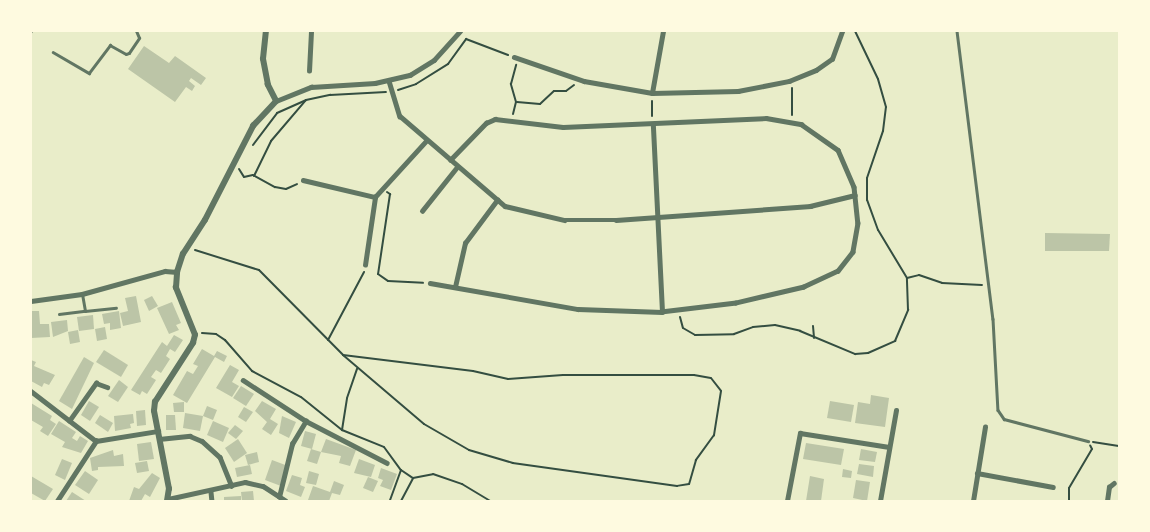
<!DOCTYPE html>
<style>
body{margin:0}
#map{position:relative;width:1150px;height:532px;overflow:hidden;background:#e9edc9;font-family:"Times New Roman",serif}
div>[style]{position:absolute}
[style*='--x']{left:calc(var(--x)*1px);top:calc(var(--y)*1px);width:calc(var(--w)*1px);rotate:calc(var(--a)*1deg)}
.building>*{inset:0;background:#bcc5a7}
.path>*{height:2px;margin:-1px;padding:0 1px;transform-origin:1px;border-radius:1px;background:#344e41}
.service>*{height:2.5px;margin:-1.25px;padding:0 1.25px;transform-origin:1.25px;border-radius:1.25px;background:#617663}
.minor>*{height:4.5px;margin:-2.25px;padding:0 2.25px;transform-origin:2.25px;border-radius:2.25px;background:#617663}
.tertiary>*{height:5.5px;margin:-2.75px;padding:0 2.75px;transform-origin:2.75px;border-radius:2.75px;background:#617663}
span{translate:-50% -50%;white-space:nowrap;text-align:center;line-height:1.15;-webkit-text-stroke:4px #fefae0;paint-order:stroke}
.frame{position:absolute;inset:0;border:32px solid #fefae0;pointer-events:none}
</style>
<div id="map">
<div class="building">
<i style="clip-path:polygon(144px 46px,169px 63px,175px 56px,206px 78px,201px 85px,191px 78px,189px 81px,195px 86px,192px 91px,186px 87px,175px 102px,128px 69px)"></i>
<i style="clip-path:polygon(1045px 233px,1110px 234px,1109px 251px,1045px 251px)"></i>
<i style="clip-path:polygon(136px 296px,141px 322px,123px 326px,120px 313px,128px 311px,125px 298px)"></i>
<i style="clip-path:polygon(152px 296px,158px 306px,149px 311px,144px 300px)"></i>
<i style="clip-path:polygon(172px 302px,181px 323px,176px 325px,179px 330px,169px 334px,157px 308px)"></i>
<i style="clip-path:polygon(31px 311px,39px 311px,40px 324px,49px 324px,50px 337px,31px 338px)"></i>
<i style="clip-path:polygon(119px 311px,121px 328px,110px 330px,110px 323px,104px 324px,102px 314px)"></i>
<i style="clip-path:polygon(93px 315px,94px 329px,79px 331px,77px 317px)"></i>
<i style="clip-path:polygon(67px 320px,68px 331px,53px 337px,51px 322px)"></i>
<i style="clip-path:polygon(105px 327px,107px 339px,97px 341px,95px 329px)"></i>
<i style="clip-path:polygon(78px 330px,80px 342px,70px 344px,68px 332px)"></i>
<i style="clip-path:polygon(174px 335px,183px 340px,175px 352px,170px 349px,166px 356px,170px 359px,161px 373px,156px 370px,151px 377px,156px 380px,147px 394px,142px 391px,140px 395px,131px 390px,162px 342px,167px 346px)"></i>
<i style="clip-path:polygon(202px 349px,214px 356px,217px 351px,227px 356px,224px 362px,215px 357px,187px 403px,173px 395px,187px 371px,193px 374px,198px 366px,193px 364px)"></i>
<i style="clip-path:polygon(104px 350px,128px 365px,121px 377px,96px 362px)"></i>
<i style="clip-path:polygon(84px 357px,94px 363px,72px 409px,59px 401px)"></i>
<i style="clip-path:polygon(31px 360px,36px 362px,34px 366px,55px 375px,49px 385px,44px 383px,42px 387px,31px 381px)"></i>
<i style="clip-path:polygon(230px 365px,239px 370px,232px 382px,239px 386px,232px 397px,216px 388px)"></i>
<i style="clip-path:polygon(119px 380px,128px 387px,118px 402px,108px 396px)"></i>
<i style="clip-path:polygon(241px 386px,254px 394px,246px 406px,233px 398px)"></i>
<i style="clip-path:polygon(871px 395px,889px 398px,885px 427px,855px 423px,858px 402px,870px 404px)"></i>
<i style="clip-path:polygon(89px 401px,99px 407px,90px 421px,81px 415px)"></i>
<i style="clip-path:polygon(262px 401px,276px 409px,270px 419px,278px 424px,271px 435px,262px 429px,267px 422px,255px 411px)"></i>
<i style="clip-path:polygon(830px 401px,854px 405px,851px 422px,827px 418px)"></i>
<i style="clip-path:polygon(184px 402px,184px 412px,174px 412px,173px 403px)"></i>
<i style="clip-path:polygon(31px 403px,52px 416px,50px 420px,56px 424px,48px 436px,40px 431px,43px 427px,31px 420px)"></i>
<i style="clip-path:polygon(207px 406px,217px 410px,213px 420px,203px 416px)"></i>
<i style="clip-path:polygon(244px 407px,253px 412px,246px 422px,238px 417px)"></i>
<i style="clip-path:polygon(145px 410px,146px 425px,137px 426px,136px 411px)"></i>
<i style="clip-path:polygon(185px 413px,203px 416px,200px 431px,183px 428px)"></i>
<i style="clip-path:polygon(133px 414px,134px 423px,130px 424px,131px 428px,115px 431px,114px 416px)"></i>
<i style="clip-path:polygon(100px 415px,113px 423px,108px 432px,95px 423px)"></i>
<i style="clip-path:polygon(166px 415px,175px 415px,176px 430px,166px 430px)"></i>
<i style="clip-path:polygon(282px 416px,296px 422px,289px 438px,279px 433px)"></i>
<i style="clip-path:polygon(59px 421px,76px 432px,72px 438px,77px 441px,80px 436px,88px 441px,81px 453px,62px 447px,65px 442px,51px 434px)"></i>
<i style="clip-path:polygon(213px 421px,229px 428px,223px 442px,207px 435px)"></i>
<i style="clip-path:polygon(235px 425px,243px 431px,236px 439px,228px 433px)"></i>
<i style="clip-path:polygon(305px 431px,316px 434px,312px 449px,301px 446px)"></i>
<i style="clip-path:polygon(238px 439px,247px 453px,234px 462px,225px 448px)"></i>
<i style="clip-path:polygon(326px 439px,356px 450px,350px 466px,339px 463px,341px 456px,321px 452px)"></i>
<i style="clip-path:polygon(151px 442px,154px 459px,139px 461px,137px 444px)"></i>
<i style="clip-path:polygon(806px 443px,844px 449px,841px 465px,803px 459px)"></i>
<i style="clip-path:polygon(311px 449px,321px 452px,317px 464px,307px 461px)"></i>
<i style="clip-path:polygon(861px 449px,877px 452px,875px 462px,859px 460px)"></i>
<i style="clip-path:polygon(113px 450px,114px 456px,123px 454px,124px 466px,98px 467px,98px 470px,92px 471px,90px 458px)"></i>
<i style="clip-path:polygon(257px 452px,259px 462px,248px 465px,245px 455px)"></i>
<i style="clip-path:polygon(62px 459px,72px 463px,65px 480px,55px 475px)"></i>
<i style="clip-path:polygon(359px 459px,375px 465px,371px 477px,354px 473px)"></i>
<i style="clip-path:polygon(272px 460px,288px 466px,281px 486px,265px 480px)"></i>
<i style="clip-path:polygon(147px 461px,149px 471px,137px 473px,135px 463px)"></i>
<i style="clip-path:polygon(859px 464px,874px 466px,873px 477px,857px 474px)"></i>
<i style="clip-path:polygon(250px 465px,252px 474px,237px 477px,235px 468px)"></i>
<i style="clip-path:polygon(381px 468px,397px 474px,391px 490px,380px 486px,383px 480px,378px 478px)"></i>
<i style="clip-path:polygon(843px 469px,852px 471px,851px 478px,842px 477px)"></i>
<i style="clip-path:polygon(85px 471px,98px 480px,89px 494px,75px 485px)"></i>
<i style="clip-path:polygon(309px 471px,319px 474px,316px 485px,306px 483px)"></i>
<i style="clip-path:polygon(152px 473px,160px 478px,150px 497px,145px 494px,141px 501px,129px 501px,134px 487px,139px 489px)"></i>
<i style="clip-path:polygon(292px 475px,302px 478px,300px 485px,305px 487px,301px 497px,286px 491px)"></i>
<i style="clip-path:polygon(31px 476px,53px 489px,45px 501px,31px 493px)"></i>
<i style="clip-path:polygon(810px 476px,824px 479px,821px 501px,806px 501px)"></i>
<i style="clip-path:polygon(368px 477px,378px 481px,373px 492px,363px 488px)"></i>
<i style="clip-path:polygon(856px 480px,870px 482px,867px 501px,853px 498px)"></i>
<i style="clip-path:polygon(334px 481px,344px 485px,340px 495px,332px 493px,329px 501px,308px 500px,313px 486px,330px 492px)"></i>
<i style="clip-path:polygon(253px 491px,254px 501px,242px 501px,241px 492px)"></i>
<i style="clip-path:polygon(72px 492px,86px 501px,66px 501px)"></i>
<i style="clip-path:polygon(241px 496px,241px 501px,224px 501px,224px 497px)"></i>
</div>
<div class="path">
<i style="--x:31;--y:33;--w:2;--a:-63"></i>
<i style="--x:398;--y:90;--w:19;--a:-18"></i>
<i style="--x:416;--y:84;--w:38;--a:-32"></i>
<i style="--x:448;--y:64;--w:31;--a:-54"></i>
<i style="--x:466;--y:39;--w:45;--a:20.9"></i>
<i style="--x:652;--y:101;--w:15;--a:90"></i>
<i style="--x:517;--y:102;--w:23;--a:5"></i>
<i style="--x:540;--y:104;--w:19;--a:-43"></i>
<i style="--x:554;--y:91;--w:12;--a:0"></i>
<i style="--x:566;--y:91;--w:10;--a:-37"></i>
<i style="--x:513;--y:114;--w:12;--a:-76"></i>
<i style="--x:516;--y:102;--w:19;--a:-106"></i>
<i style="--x:511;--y:84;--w:20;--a:-75"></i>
<i style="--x:792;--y:115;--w:27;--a:-90"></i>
<i style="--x:253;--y:145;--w:40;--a:-53"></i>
<i style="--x:277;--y:113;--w:32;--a:-24"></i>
<i style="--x:239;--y:169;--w:9;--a:58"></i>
<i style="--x:244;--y:177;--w:9;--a:-13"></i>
<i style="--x:253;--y:175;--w:25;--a:29"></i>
<i style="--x:275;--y:187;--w:11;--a:10"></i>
<i style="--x:286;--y:189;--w:12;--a:-24"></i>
<i style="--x:254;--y:176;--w:39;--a:-64"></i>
<i style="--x:271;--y:141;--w:54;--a:-49.5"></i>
<i style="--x:306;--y:100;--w:25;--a:-12"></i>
<i style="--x:330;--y:95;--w:56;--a:-3.1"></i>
<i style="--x:387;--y:192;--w:4;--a:34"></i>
<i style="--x:390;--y:194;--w:81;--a:98.5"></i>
<i style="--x:378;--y:274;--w:12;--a:35"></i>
<i style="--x:388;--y:281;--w:35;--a:3"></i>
<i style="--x:195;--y:250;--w:67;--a:17.4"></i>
<i style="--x:259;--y:270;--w:120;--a:45.3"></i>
<i style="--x:907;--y:278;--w:12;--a:-14"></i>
<i style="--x:919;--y:275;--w:24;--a:19"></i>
<i style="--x:942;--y:283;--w:40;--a:2.9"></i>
<i style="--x:680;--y:317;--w:11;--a:75"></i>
<i style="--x:683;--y:328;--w:14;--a:30"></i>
<i style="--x:695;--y:335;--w:39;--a:-1"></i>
<i style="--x:734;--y:334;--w:20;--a:-20"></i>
<i style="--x:753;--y:327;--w:22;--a:-5"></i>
<i style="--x:775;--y:325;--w:26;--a:13"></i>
<i style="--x:800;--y:331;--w:60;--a:22.7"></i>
<i style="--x:855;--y:354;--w:13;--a:-4"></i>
<i style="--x:868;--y:353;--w:30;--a:-24"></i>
<i style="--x:895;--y:341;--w:34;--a:-67"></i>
<i style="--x:908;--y:310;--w:32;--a:-92"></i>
<i style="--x:907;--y:278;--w:56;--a:-121.1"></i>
<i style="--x:878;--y:230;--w:32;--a:-110"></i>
<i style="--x:867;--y:200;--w:22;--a:-90"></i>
<i style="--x:867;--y:178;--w:50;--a:-71.2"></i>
<i style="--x:883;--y:131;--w:24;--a:-83"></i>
<i style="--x:886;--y:107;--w:29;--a:-106"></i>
<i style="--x:878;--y:79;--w:53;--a:-115.6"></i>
<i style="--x:813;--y:326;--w:12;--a:85"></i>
<i style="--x:202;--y:333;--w:14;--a:4"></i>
<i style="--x:216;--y:334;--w:11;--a:34"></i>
<i style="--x:225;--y:340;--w:41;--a:48.9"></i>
<i style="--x:252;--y:371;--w:55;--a:28"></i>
<i style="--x:301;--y:397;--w:53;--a:38.8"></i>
<i style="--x:342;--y:430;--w:45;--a:22"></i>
<i style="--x:384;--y:447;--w:29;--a:54"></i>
<i style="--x:401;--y:470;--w:33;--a:110"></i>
<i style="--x:328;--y:340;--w:77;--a:-62.1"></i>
<i style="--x:343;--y:355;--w:131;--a:7"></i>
<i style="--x:473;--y:371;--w:36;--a:13"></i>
<i style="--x:508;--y:379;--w:55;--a:-4.2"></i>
<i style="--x:563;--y:375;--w:131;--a:0"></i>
<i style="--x:694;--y:375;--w:17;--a:10"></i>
<i style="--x:711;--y:378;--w:16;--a:52"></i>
<i style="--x:721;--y:391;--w:45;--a:99"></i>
<i style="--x:714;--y:435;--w:31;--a:126"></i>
<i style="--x:696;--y:460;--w:25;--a:106"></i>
<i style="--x:689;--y:484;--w:12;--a:171"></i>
<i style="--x:677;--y:486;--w:166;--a:-172"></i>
<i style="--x:513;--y:463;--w:46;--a:-163.5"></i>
<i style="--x:469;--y:450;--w:52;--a:-150"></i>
<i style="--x:424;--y:424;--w:106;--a:-139.6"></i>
<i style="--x:342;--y:430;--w:32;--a:-81"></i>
<i style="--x:347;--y:398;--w:31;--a:-71"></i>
<i style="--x:1093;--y:442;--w:26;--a:9"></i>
<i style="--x:401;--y:470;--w:14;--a:34"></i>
<i style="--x:401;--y:501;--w:26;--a:-62"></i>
<i style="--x:413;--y:478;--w:20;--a:-11"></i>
<i style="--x:433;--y:474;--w:31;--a:19"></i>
<i style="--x:462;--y:484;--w:33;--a:31"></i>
<i style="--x:1069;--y:501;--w:13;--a:-90"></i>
<i style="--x:1069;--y:488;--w:45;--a:-59.5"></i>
<i style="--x:1092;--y:449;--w:4;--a:-117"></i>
</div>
<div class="service">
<i style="--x:957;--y:31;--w:290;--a:82.9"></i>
<i style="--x:993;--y:319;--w:91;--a:86.9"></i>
<i style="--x:998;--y:410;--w:11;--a:56"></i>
<i style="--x:1004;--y:419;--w:87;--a:14.7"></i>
<i style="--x:53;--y:52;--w:42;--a:30.3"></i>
<i style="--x:89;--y:73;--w:35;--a:-53"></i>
<i style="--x:110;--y:45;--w:18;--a:29"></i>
<i style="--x:126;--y:54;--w:3;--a:-18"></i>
<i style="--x:129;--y:53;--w:18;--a:-56"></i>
<i style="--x:139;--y:38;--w:8;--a:-113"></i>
<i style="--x:85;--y:311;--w:31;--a:-6"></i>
<i style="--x:59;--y:314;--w:26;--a:-7"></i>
<i style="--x:85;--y:311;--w:17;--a:-100"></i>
</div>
<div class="minor">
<i style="--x:514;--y:57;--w:74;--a:18.9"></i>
<i style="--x:584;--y:81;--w:69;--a:10"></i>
<i style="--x:652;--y:93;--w:86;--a:-1.3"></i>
<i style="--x:738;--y:91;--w:52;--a:-11.1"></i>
<i style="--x:789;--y:81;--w:29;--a:-22"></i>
<i style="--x:816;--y:70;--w:19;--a:-35"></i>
<i style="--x:832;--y:59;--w:30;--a:-70"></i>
<i style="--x:309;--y:71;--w:40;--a:-87.1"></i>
<i style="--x:389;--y:81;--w:37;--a:73"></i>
<i style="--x:400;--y:116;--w:138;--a:40.6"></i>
<i style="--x:505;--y:206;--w:61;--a:13.3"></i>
<i style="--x:564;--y:220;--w:52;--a:0"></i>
<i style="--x:616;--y:220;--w:195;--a:-4.1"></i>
<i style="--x:810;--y:206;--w:46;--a:-13.7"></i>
<i style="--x:652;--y:93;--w:63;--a:-79.9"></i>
<i style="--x:276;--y:101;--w:38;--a:-22"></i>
<i style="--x:311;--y:87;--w:64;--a:-3.6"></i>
<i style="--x:375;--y:83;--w:36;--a:-13"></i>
<i style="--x:410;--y:75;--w:28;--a:-32"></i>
<i style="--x:434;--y:60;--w:39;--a:-48"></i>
<i style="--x:450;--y:160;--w:52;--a:-45.8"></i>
<i style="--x:486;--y:123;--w:10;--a:-24"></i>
<i style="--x:495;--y:119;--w:68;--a:6.7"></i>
<i style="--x:563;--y:127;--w:203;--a:-2.5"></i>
<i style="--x:766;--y:118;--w:36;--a:10"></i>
<i style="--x:801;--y:124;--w:45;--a:35.1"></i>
<i style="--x:838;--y:150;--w:40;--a:66.6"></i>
<i style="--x:854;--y:187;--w:36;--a:84"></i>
<i style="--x:858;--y:223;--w:29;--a:100"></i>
<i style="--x:853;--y:252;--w:24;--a:128"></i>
<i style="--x:838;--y:271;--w:38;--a:155"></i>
<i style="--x:804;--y:287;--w:70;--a:166.8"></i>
<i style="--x:736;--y:303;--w:75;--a:173.1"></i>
<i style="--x:303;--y:180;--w:74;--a:13.3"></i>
<i style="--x:375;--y:197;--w:76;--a:-47.7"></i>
<i style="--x:422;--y:211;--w:56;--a:-51.5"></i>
<i style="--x:365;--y:265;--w:69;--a:-81.6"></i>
<i style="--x:430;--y:283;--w:150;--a:10"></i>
<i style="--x:578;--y:309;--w:84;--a:2"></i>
<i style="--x:662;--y:312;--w:187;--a:-92.8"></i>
<i style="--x:455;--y:287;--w:45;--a:-77.2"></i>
<i style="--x:465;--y:243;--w:54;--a:-53.3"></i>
<i style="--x:31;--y:301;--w:51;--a:-7.8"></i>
<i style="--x:82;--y:294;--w:86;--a:-15.5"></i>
<i style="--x:165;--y:271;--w:12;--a:5"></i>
<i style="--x:243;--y:380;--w:75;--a:33.1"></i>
<i style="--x:31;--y:391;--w:82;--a:37.6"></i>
<i style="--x:96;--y:441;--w:63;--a:-9.2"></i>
<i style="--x:69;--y:421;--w:47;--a:-54.6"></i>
<i style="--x:96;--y:383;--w:12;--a:20"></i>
<i style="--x:159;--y:439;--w:31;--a:-6"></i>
<i style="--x:190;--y:436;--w:13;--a:23"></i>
<i style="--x:202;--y:441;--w:24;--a:42"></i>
<i style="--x:220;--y:457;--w:31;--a:68"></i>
<i style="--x:977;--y:473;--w:77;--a:10.4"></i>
<i style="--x:211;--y:492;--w:9;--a:84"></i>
<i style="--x:279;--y:497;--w:55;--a:-76.2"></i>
<i style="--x:292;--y:444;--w:27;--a:-59"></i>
<i style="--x:306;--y:421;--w:91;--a:27.4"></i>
<i style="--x:168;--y:499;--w:79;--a:-12.4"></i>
<i style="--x:245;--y:482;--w:18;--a:13"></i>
<i style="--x:263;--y:486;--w:27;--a:33"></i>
<i style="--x:57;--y:501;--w:72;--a:-57"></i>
<i style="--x:787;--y:501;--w:69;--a:-79.2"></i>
<i style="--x:800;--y:433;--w:90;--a:8.9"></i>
<i style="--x:880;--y:501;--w:92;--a:-80"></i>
<i style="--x:973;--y:501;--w:75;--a:-80.8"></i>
<i style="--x:1107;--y:501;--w:14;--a:-82"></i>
<i style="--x:1109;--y:487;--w:6;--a:-39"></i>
</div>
<div class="tertiary">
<i style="--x:167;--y:501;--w:12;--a:-81"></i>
<i style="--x:169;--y:489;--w:79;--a:-100.9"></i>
<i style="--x:154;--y:411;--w:9;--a:-84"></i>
<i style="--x:155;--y:402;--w:70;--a:-57.2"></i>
<i style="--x:193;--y:343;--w:8;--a:-76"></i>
<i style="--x:195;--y:335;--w:51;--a:-112"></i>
<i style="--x:176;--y:288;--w:16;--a:-86"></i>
<i style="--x:177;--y:272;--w:19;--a:-72"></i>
<i style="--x:183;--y:254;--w:40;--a:-57.1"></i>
<i style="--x:205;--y:220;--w:106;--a:-62.9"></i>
<i style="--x:253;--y:126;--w:34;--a:-47"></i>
<i style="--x:276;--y:101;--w:18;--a:-117"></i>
<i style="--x:268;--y:85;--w:26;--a:-101"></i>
<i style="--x:263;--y:59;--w:28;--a:-84"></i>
</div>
<div class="frame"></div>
</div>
